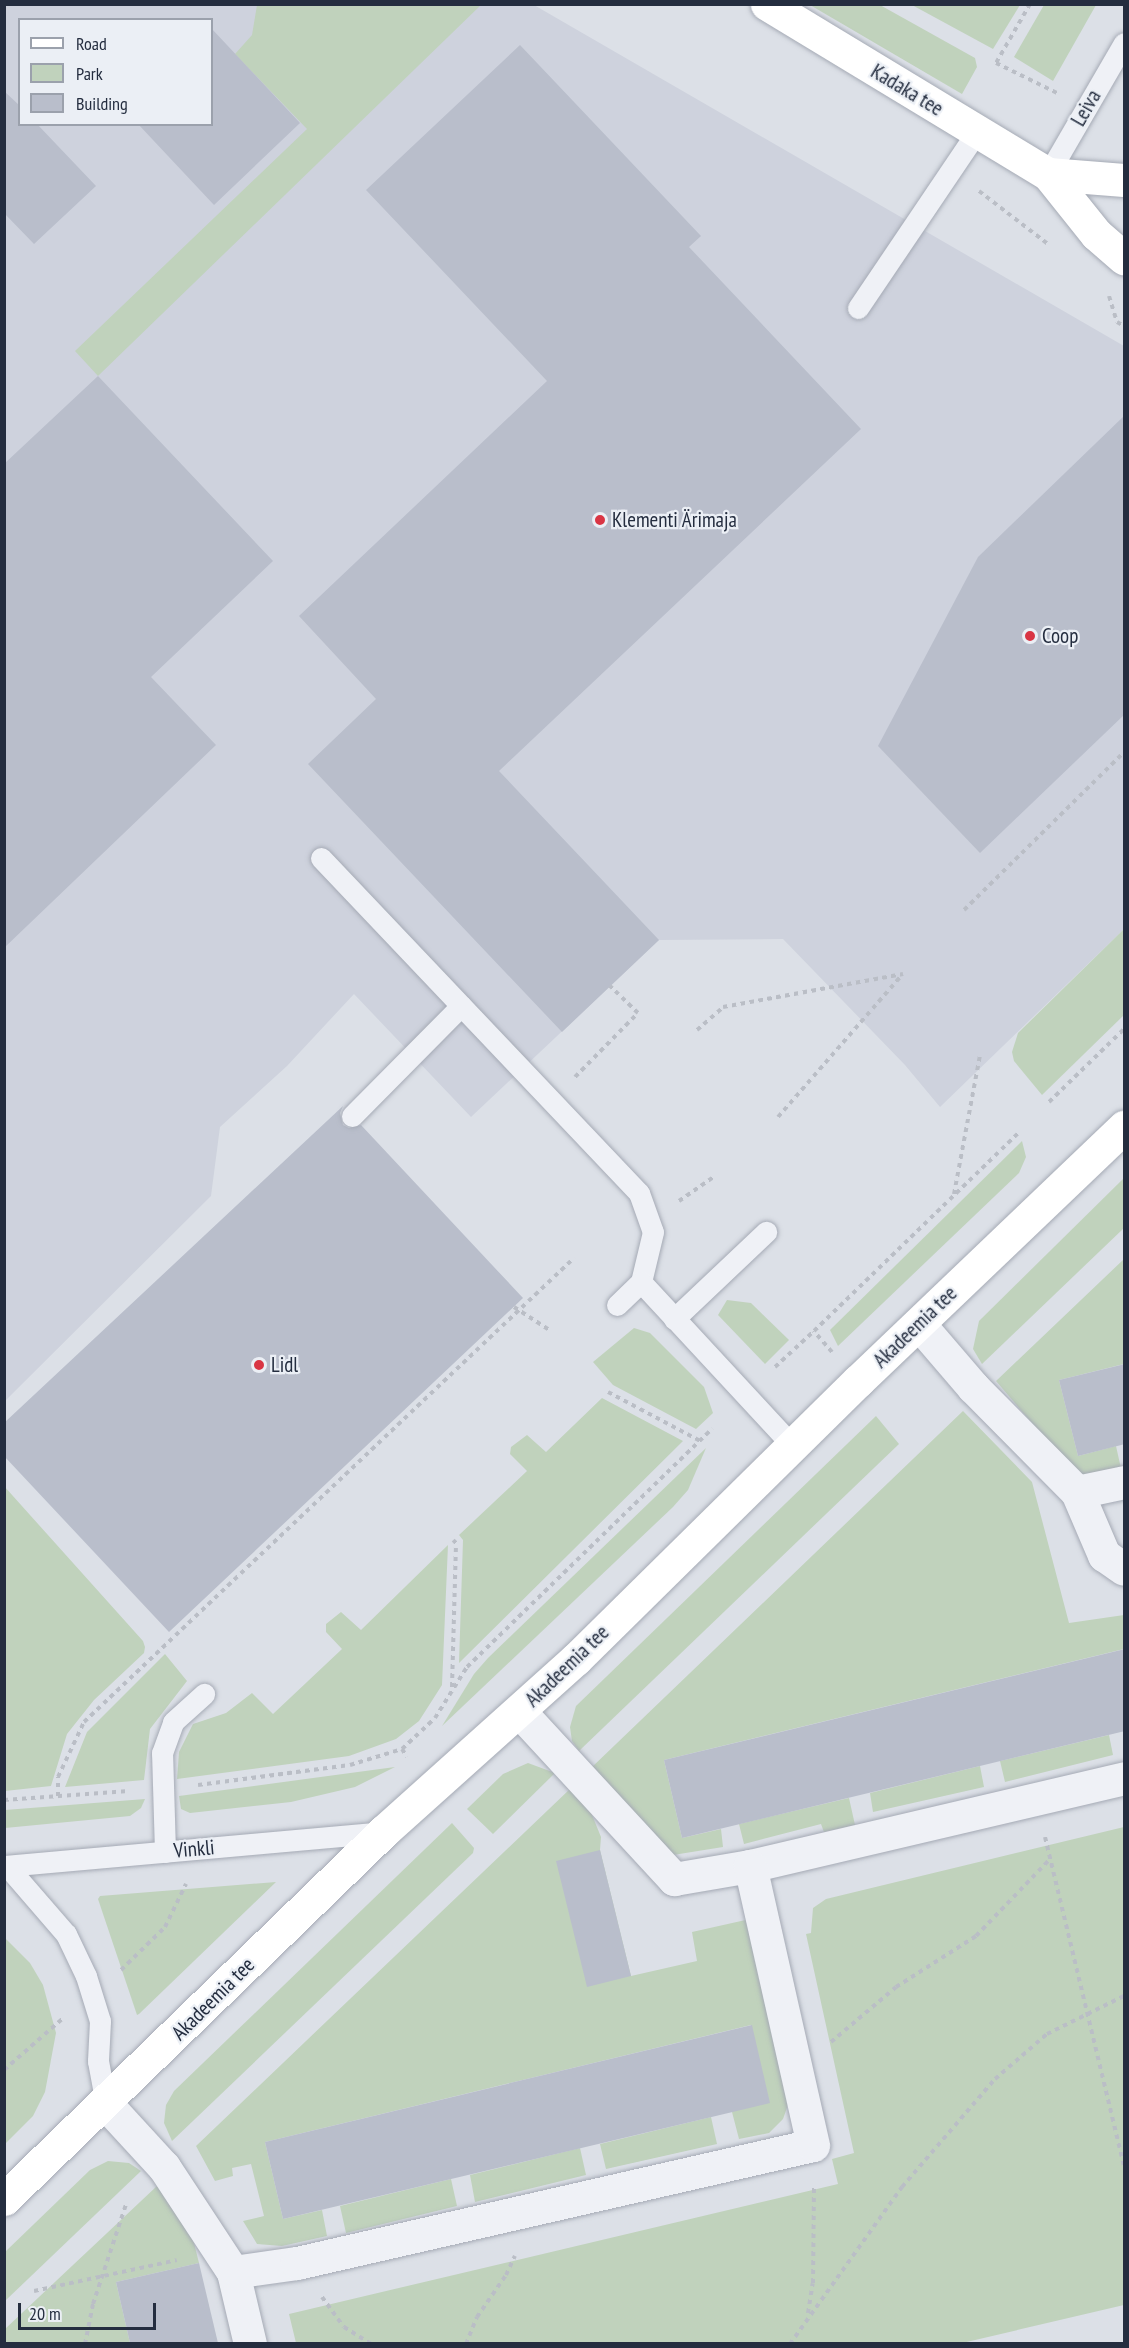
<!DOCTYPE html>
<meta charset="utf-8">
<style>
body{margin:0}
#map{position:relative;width:1129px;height:2348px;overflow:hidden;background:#dce0e7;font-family:"PT Sans Narrow",sans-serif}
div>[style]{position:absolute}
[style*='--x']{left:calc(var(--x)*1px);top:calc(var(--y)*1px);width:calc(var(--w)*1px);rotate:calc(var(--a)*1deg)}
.built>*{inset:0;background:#ced2dd}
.green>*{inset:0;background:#c0d2bc}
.building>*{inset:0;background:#b9becb}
.path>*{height:4px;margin-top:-2px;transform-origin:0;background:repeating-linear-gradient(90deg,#babec6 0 4.5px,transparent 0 9px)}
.roads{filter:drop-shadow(0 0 2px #a5aab5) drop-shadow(0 0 2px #a5aab5)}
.lane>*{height:21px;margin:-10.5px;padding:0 10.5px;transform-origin:10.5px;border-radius:10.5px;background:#eff1f6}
.street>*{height:33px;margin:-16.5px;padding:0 16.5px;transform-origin:16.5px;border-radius:16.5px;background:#eff1f6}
.secondary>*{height:33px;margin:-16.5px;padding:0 16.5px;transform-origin:16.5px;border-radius:16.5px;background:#fff}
.dots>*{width:16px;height:16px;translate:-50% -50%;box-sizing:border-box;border:3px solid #ebeff5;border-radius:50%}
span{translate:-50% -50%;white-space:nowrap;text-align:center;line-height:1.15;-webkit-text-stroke:4.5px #ebeff5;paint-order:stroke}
.street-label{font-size:21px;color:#242d3f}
.poi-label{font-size:21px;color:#242d3f}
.left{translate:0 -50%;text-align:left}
.frame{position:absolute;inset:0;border:6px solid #242d3f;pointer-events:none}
.legend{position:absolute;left:18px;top:18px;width:195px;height:108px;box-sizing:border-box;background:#ebeff5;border:2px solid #9ba1ac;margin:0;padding:8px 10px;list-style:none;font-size:18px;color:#242d3f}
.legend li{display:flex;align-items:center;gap:12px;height:30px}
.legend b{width:30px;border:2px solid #9ba1ac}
.scale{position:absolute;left:18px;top:2303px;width:138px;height:27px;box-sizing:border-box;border:3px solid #242d3f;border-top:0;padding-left:8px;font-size:18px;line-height:21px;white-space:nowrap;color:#242d3f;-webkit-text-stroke:4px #ebeff5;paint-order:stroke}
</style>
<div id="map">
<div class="built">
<i style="clip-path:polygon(evenodd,5px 5px,534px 5px,1124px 346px,1124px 929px,940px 1107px,905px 1065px,783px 939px,659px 940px,471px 1117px,354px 994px,287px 1066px,220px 1127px,211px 1196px,5px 1401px,5px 5px,20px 20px,212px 20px,212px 124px,20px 124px,20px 20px)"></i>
</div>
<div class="green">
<i style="clip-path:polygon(257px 5px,481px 5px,98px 376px,75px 351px,307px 129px,235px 54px,252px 35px)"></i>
<i style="clip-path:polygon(810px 5px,880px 5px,975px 58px,977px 67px,962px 94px)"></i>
<i style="clip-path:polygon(912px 5px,1020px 5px,993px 49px)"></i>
<i style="clip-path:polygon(1044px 5px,1096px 5px,1053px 81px,1014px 57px)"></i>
<i style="clip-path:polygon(1124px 929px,1124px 1015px,1042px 1095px,1014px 1061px,1012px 1052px,1018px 1033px)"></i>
<i style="clip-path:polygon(1022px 1141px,1026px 1157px,1019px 1173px,838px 1346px,830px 1330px)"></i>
<i style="clip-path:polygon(1124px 1178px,1124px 1228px,982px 1364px,973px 1349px,979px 1321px)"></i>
<i style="clip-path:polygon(1124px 1259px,1124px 1364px,1059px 1380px,1078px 1456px,1116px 1446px,1122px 1473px,1089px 1477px,1073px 1471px,996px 1381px)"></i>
<i style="clip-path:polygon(727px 1300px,751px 1303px,789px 1340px,765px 1364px,718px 1315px)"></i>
<i style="clip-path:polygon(634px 1328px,650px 1333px,704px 1387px,713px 1413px,696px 1429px,613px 1385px,593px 1362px)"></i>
<i style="clip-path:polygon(602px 1398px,683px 1441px,459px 1663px,463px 1540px,459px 1535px,527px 1471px,510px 1454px,511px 1447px,527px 1435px,546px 1452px)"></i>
<i style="clip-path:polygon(963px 1411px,1032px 1482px,1069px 1623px,1124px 1615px,1124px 1649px,664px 1760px,682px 1838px,721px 1829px,723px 1847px,673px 1855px,591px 1768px)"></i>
<i style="clip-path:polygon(876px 1416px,899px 1444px,579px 1751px,572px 1741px,570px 1727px,576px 1706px)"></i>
<i style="clip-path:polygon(706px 1448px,688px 1490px,673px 1507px,442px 1726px,474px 1674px,488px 1658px)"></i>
<i style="clip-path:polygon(4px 1486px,143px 1641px,145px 1647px,144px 1653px,94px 1700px,67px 1734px,51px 1786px,5px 1791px)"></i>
<i style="clip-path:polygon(448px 1545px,442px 1685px,419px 1721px,396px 1739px,349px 1756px,177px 1779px,179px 1752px,193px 1724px,226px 1713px,252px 1693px,273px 1714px,342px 1649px,326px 1632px,326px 1624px,341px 1612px,361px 1630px)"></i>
<i style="clip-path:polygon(165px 1654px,187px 1681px,150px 1729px,144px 1780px,65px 1787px,87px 1732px)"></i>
<i style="clip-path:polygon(1109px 1735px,1113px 1755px,1005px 1782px,1000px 1761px)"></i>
<i style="clip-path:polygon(528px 1763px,555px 1773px,493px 1834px,467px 1809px,503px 1774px)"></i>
<i style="clip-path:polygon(980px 1766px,984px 1787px,873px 1812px,870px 1793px)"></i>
<i style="clip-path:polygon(395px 1767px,355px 1787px,291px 1802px,190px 1813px,181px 1809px,179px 1796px)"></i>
<i style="clip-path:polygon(571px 1788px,588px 1805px,601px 1837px,600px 1850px,631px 1976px,697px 1961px,692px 1932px,750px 1919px,790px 2099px,783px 2119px,769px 2133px,739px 2139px,732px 2112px,751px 2025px,265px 2142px,283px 2219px,322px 2210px,327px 2236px,282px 2246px,257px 2244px,243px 2221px,264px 2216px,251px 2164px,232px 2168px,233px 2176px,215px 2181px,196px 2146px)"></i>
<i style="clip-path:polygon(849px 1798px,855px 1825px,824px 1832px,821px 1824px,744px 1844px,739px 1824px)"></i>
<i style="clip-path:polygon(145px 1799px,141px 1808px,130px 1816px,5px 1828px,5px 1810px)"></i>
<i style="clip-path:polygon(452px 1823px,474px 1848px,473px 1853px,172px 2141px,164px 2123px,166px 2105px,174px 2091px)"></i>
<i style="clip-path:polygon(1124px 1827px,1124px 2305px,958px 2344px,296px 2343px,289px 2314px,838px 2184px,832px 2159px,854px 2153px,806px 1934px,811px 1933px,813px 1908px,826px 1899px)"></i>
<i style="clip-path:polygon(276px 1882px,139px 2014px,137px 2015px,98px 1899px,100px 1896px)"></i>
<i style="clip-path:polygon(5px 1938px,30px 1963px,43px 1985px,56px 2033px,45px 2092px,33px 2116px,5px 2144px)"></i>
<i style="clip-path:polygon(711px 2117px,717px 2144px,606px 2169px,600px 2144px)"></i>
<i style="clip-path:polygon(580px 2148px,586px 2175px,475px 2202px,470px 2175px)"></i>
<i style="clip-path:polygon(108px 2161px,129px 2163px,141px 2171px,5px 2301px,5px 2252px,90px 2170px)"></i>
<i style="clip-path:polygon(451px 2179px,457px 2206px,346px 2233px,340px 2206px)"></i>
<i style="clip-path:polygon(157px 2186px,190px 2227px,199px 2263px,116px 2282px,130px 2343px,5px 2344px,5px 2329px)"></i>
</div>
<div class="building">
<i style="clip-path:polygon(212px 29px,300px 123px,214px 205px,138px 124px,212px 124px)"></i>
<i style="clip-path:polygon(520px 45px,701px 236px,689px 247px,861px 429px,499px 771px,659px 940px,562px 1032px,308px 764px,376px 699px,299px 616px,547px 381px,366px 190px)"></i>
<i style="clip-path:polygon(4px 91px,20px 106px,20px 124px,37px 124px,96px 186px,34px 244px,4px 213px)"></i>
<i style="clip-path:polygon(98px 376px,273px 561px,151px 677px,216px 745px,4px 948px,4px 464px)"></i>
<i style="clip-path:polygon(1125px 415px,1125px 714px,980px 853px,878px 746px,978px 557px)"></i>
<i style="clip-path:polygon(343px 1106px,340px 1113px,343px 1125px,349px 1128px,361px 1125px,523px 1298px,169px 1632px,4px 1456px,4px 1423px)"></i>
<i style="clip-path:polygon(1125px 1364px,1125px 1444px,1078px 1456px,1059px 1380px)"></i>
<i style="clip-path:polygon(1125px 1649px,1125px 1731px,682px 1838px,664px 1760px)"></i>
<i style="clip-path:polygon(600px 1850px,631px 1976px,587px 1987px,556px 1861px)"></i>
<i style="clip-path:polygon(752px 2025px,770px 2103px,283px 2219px,265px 2142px)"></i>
<i style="clip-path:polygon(199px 2263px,218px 2343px,130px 2343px,116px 2282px)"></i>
</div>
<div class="path">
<i style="--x:1030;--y:4;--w:68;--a:120"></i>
<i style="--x:996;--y:63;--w:68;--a:26.2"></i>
<i style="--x:979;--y:191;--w:88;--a:37.6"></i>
<i style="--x:1109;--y:296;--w:27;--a:73"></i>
<i style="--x:1117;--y:322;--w:8;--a:30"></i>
<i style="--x:964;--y:910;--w:225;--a:-44.6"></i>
<i style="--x:697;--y:1030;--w:35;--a:-41"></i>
<i style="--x:723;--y:1007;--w:183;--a:-10.4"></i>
<i style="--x:575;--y:1077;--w:90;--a:-45.5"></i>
<i style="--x:638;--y:1013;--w:39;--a:-136"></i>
<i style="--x:1049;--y:1102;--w:105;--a:-44.2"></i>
<i style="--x:778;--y:1117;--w:189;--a:-48.9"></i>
<i style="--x:954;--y:1194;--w:141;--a:-79.4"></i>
<i style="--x:679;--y:1201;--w:44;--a:-34.8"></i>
<i style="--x:514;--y:1307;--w:44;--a:33"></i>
<i style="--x:832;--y:1352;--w:28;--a:-131"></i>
<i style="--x:814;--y:1331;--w:284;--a:-44.1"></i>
<i style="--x:775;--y:1367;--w:53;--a:-42.7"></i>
<i style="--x:608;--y:1392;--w:104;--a:28"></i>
<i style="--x:452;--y:1687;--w:144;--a:-88.4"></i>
<i style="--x:456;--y:1543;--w:4;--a:-135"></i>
<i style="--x:402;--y:1749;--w:45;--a:-43.2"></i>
<i style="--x:435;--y:1718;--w:60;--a:-57.9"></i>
<i style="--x:467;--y:1667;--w:342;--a:-44.2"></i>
<i style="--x:198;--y:1785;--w:153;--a:-7.5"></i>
<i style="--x:350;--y:1765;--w:54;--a:-17.1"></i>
<i style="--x:402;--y:1749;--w:9;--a:58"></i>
<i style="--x:58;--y:1796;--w:19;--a:-90"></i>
<i style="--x:58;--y:1777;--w:61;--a:-64.7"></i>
<i style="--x:84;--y:1722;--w:675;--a:-43.44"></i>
<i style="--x:4;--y:1800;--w:125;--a:-4.1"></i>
<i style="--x:1045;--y:1837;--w:338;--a:76.5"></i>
<i style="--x:121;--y:1970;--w:62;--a:-44.3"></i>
<i style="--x:165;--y:1927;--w:48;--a:-64"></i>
<i style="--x:831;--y:2042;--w:85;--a:-40.2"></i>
<i style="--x:896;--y:1987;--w:95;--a:-32.5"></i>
<i style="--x:976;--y:1936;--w:107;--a:-46.1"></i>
<i style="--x:4;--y:2070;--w:77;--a:-41.3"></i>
<i style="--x:34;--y:2291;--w:146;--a:-12.2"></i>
<i style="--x:322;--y:2297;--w:37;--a:54"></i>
<i style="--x:344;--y:2327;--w:32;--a:32"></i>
<i style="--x:808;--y:2313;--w:30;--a:-81"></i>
<i style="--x:813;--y:2283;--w:97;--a:-89.4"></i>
<i style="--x:85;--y:2344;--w:41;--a:-78.7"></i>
<i style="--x:93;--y:2304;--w:105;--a:-71.7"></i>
<i style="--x:466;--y:2344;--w:29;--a:-68"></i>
<i style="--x:477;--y:2317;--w:51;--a:-55.4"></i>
<i style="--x:506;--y:2275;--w:21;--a:-65"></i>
<i style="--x:790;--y:2344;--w:193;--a:-54.5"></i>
<i style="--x:902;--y:2187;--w:143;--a:-49.3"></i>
<i style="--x:995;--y:2079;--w:69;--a:-40.9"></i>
<i style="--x:1047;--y:2034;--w:86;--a:-26.3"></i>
</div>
<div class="roads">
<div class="lane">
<i style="--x:1048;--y:174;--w:151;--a:-59.9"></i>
<i style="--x:858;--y:308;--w:211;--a:-56"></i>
<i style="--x:321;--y:858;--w:462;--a:46.5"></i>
<i style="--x:639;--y:1193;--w:41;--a:70.3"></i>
<i style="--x:653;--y:1232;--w:51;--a:103.5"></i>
<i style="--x:641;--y:1282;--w:222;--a:47.2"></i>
<i style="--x:352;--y:1116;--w:155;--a:-45.3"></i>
<i style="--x:617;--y:1305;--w:33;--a:-44"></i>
<i style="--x:674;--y:1319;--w:127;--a:-43.4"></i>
<i style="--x:165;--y:1852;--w:99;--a:-91.7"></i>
<i style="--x:162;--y:1753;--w:33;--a:-70"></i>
<i style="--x:173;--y:1722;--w:42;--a:-42.1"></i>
<i style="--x:4;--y:1866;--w:381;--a:-5.1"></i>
<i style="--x:7;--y:1866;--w:90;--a:49.1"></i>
<i style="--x:66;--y:1934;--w:47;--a:64.5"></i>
<i style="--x:86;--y:1976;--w:47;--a:72.7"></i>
<i style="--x:100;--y:2021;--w:40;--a:92.9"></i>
<i style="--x:98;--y:2061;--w:44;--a:79.5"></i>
</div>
<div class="street">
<i style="--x:919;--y:1324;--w:83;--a:49.4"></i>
<i style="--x:973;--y:1387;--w:148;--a:45.3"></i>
<i style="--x:1077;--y:1492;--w:69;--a:66.8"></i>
<i style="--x:1104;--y:1555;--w:24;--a:35"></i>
<i style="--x:1077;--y:1492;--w:48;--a:-12"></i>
<i style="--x:519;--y:1711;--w:229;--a:47.3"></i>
<i style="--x:674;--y:1879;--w:77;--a:-9.7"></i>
<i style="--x:750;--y:1866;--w:384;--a:-13.2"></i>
<i style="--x:106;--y:2104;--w:86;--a:47.4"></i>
<i style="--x:164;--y:2167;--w:126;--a:56.7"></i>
<i style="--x:233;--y:2272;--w:65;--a:-8"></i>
<i style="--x:297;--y:2263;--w:529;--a:-12.88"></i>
<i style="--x:813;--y:2145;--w:286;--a:-102.7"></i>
<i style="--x:233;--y:2272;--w:74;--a:76.7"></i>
</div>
<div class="secondary">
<i style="--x:767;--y:4;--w:328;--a:31.2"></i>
<i style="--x:1048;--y:174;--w:77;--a:51.3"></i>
<i style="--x:1096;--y:234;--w:37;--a:41"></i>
<i style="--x:1048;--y:174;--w:76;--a:4.5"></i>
<i style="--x:4;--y:2199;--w:528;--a:-44.08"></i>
<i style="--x:383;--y:1832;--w:259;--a:-41.9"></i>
<i style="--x:576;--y:1659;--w:396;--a:-44.6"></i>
<i style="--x:858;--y:1381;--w:368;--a:-43.7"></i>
</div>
</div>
<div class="dots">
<i style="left:600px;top:520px;background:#d93544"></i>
<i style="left:1030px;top:636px;background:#d93544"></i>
<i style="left:259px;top:1365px;background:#d93544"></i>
</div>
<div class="street-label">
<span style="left:907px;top:90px;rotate:31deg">Kadaka tee</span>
<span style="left:1086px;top:108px;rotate:-60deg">Leiva</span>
<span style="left:915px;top:1327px;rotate:-44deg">Akadeemia tee</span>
<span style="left:567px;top:1666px;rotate:-44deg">Akadeemia tee</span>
<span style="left:194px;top:1849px;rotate:-5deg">Vinkli</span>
<span style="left:213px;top:1999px;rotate:-45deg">Akadeemia tee</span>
</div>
<div class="poi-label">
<span class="left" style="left:612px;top:520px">Klementi Ärimaja</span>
<span class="left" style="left:1042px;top:636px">Coop</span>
<span class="left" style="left:271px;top:1365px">Lidl</span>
</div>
<div class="frame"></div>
<ul class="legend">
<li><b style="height:8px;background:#fff"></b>Road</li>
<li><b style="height:16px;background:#c0d2bc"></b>Park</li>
<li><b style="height:16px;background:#b9becb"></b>Building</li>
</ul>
<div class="scale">20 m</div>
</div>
